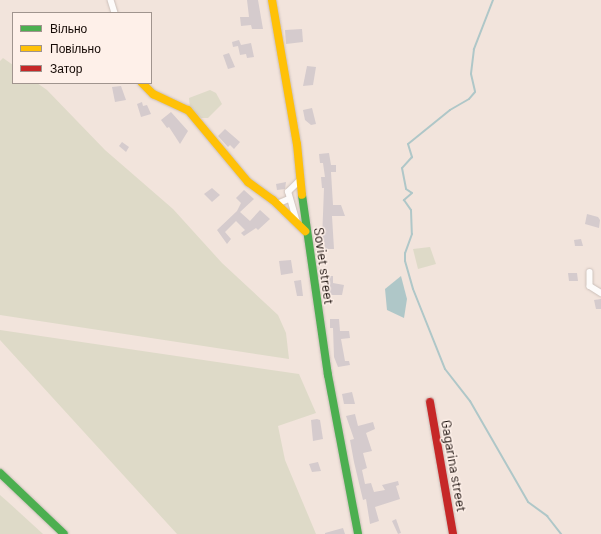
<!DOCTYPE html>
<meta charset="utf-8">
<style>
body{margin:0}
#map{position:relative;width:601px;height:534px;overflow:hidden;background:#f2e4dc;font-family:Barlow,sans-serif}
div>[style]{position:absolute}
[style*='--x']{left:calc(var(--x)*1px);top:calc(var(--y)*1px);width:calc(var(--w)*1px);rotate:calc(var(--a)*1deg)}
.green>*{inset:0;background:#dedac8}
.water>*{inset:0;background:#afc7c8}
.stream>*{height:2px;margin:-1px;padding:0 1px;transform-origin:1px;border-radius:1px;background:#afc7c8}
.building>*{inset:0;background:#d5cbcd}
.roads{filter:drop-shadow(0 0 1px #cbbfb9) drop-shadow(0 0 1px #cbbfb9)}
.street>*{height:5.5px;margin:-2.75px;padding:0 2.75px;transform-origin:2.75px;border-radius:2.75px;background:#fdfbfa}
.fast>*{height:8px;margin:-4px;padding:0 4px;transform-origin:4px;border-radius:4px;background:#4caf50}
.slow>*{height:8px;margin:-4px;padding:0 4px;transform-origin:4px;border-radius:4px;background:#ffc107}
.jam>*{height:8px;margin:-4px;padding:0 4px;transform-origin:4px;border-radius:4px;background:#c62828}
span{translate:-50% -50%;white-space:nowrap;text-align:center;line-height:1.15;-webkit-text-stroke:3px #fef0e9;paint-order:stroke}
.street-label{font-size:14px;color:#140905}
.legend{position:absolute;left:12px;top:12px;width:140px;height:72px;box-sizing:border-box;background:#fef0e9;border:1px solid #a0948e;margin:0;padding:5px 7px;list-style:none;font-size:12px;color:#140905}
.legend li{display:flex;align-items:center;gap:8px;height:20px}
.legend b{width:20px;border:1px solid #a0948e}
</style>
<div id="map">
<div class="green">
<i style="clip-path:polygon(3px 58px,13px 65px,13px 83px,37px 83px,47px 90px,105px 150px,173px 209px,222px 263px,278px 315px,286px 333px,289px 359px,0 315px,0 61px)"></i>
<i style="clip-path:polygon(210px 90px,216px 93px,222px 104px,208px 118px,201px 118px,190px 108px,189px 98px)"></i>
<i style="clip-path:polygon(430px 247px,436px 264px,418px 269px,413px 249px)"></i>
<i style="clip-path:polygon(0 330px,299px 374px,316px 413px,278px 426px,285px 460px,316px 534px,177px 534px,0 340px)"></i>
<i style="clip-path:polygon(0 495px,8px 502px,43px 534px,0 534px)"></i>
</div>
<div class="water">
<i style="clip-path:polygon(401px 276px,407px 299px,404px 318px,387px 310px,385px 289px)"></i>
</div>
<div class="stream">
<i style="--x:493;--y:0;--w:53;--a:111.2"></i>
<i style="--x:474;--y:49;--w:25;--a:97"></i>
<i style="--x:471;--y:74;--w:18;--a:77"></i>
<i style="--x:475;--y:92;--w:9;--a:131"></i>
<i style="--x:469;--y:99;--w:22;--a:150"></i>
<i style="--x:450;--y:110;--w:54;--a:141"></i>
<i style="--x:408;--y:144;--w:14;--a:73"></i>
<i style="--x:412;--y:157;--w:15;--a:132"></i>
<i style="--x:402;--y:168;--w:21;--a:79"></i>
<i style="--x:406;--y:189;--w:7;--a:34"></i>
<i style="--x:412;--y:193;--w:11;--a:139"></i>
<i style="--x:404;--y:200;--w:12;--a:55"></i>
<i style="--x:411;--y:210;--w:24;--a:88"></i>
<i style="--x:412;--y:234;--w:20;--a:110"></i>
<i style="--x:405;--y:253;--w:8;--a:90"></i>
<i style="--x:405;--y:261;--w:29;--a:74"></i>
<i style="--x:413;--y:289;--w:86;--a:68.2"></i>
<i style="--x:445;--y:369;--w:41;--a:52"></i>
<i style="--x:470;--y:401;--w:116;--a:60.1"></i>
<i style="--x:528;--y:502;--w:24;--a:36"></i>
<i style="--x:547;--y:516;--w:23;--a:52"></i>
</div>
<div class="building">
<i style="clip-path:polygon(247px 0,258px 0,263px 29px,252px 29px,251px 25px,241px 26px,240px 17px,249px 17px)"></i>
<i style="clip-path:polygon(302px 29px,303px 42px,286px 44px,285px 30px)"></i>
<i style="clip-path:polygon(239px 40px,241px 45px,251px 43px,254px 57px,247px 58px,246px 54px,240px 55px,238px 46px,233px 47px,232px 42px)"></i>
<i style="clip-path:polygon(229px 53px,235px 67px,228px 69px,223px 55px)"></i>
<i style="clip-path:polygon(307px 66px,316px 67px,313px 85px,303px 86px)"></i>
<i style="clip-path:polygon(121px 86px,126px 100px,115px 102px,112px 87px)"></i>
<i style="clip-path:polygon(142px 102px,143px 106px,147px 105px,151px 114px,141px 117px,137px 104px)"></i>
<i style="clip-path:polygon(312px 108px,316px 124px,311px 125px,305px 120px,303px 110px)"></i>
<i style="clip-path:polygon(171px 112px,188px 131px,180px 144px,169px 127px,167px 128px,161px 120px)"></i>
<i style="clip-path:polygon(225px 129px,240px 142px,234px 149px,230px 145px,228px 147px,218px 136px)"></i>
<i style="clip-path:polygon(122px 142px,129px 147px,126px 152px,119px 146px)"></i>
<i style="clip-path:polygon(329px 153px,331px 165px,336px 165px,336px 172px,331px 172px,333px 205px,341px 205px,345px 216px,332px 216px,334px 249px,325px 249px,324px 240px,322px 240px,324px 188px,322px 188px,321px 177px,325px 177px,323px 163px,320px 163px,319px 154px)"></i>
<i style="clip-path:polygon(286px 182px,285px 189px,277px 190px,276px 184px)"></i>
<i style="clip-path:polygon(212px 188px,220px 195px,212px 202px,204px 194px)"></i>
<i style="clip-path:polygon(244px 190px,254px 199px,240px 212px,250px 221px,260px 210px,270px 219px,258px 230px,256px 228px,244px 236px,241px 233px,245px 230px,236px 221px,225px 232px,231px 239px,227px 244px,217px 230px,237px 211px,241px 203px,236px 198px)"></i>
<i style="clip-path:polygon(587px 214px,598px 217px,600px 220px,599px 228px,585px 224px)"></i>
<i style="clip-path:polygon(581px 239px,583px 246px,575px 246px,574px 240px)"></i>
<i style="clip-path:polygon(291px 260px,293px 273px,281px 275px,279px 261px)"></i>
<i style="clip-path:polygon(568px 273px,577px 273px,578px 281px,569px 281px)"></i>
<i style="clip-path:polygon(323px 276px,333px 276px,333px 283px,344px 285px,342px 295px,326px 295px)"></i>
<i style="clip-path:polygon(301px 280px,303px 296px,297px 296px,294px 281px)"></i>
<i style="clip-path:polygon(601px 299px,601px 309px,596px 309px,594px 300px)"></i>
<i style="clip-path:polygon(330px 319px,339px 319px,340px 331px,349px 331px,350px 338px,341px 339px,345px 361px,349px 361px,350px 365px,338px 367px,334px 357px,333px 328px,330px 328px)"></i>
<i style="clip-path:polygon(352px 392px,355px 404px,344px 404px,342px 394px)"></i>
<i style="clip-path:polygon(355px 414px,358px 426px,373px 422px,375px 429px,366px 433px,372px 451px,363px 453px,367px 468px,362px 470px,365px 484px,371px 483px,374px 492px,385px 490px,382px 485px,398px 481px,399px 485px,396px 486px,400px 499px,375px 507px,379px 521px,370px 524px,366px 499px,363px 500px,354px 462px,350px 440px,354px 439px,346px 416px)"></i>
<i style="clip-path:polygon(317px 419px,320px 420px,323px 439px,313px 441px,311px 420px)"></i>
<i style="clip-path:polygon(318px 462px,321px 471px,312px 472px,309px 464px)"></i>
<i style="clip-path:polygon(396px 519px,401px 533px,398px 534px,392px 521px)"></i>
<i style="clip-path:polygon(343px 528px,345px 534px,325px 534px,325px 533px)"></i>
</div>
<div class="roads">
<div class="street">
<i style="--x:111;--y:0;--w:14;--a:73"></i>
<i style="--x:277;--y:204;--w:13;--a:-23"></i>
<i style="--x:297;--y:223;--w:32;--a:-106"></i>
<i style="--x:288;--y:192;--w:17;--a:-45"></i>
<i style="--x:590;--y:272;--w:14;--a:90"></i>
<i style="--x:590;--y:286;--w:13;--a:32"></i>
</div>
<div class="fast">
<i style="--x:302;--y:195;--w:182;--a:81.8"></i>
<i style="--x:328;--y:375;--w:162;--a:79.3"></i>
<i style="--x:0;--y:473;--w:88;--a:43.6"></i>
</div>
<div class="slow">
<i style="--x:272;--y:0;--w:146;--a:80.2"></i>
<i style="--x:297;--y:144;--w:51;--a:84.4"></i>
<i style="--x:142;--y:83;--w:16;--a:45"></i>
<i style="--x:153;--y:94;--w:38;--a:25"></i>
<i style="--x:188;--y:110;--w:94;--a:50.2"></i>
<i style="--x:248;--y:182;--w:31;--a:36"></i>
<i style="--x:273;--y:200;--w:45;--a:44.1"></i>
</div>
<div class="jam">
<i style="--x:430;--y:402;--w:134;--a:80.1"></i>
</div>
</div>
<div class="street-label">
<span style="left:324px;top:266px;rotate:82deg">Soviet street</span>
<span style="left:454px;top:466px;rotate:80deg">Gagarina street</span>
</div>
<ul class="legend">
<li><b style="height:5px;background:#4caf50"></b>Вільно</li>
<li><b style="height:5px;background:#ffc107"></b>Повільно</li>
<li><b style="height:5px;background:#c62828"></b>Затор</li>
</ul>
</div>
